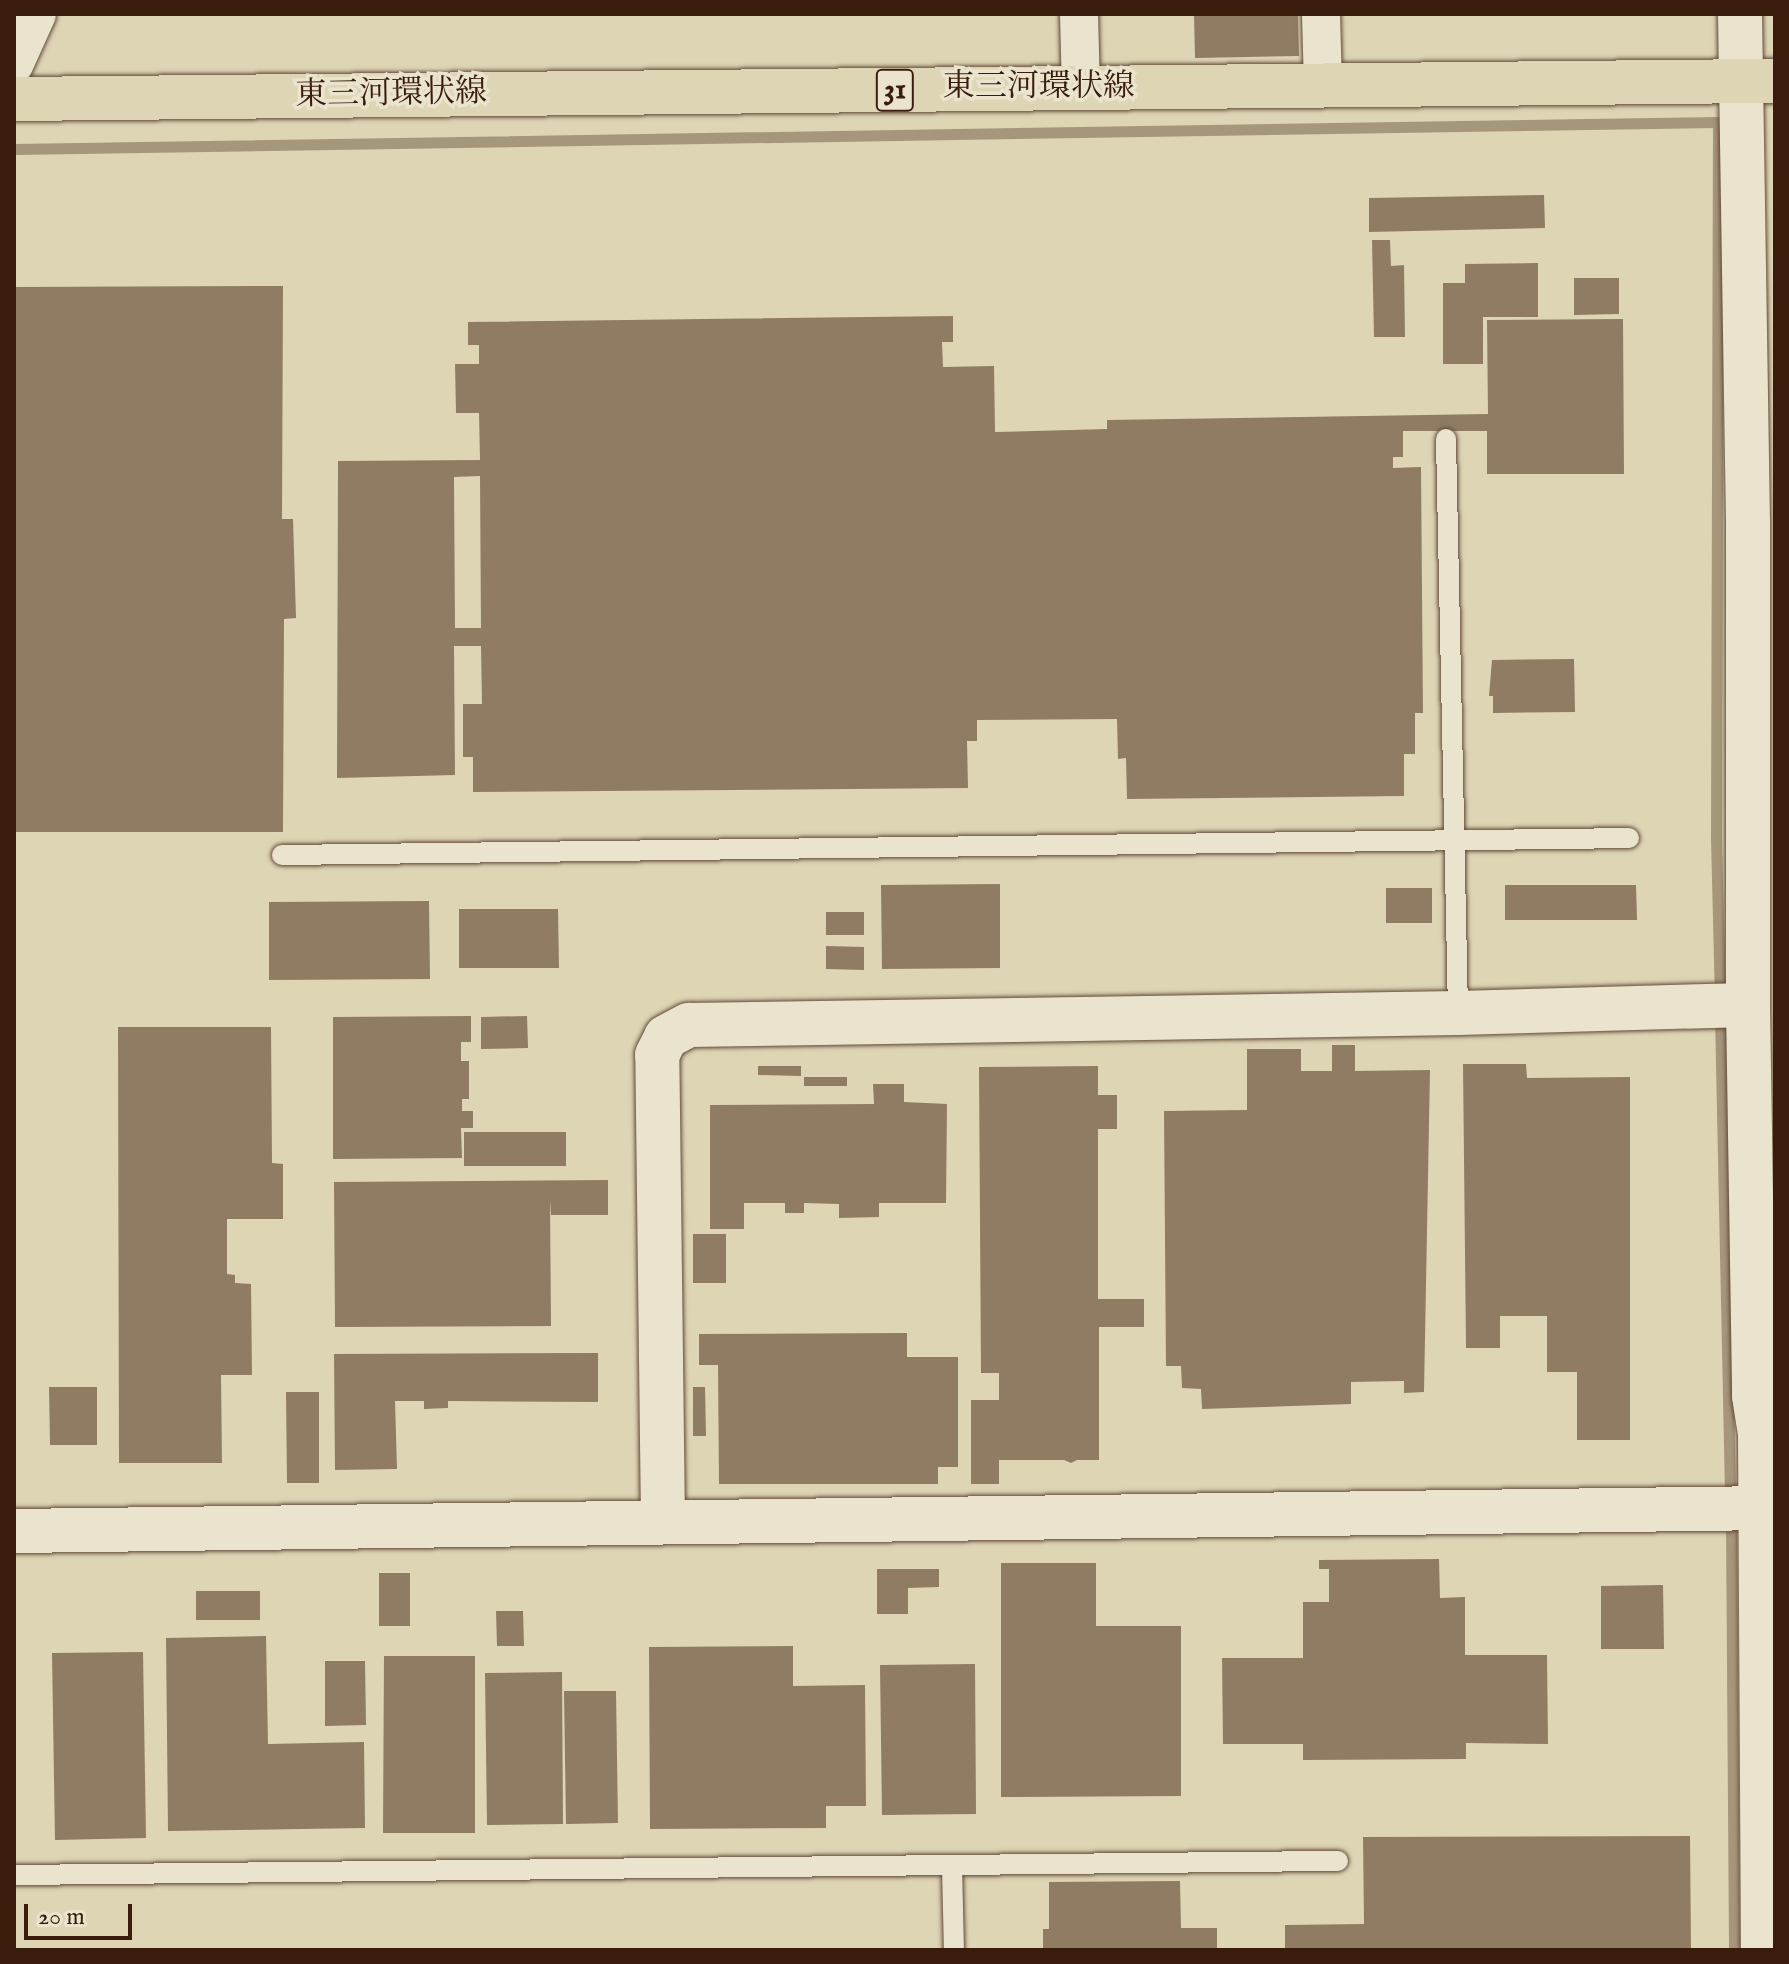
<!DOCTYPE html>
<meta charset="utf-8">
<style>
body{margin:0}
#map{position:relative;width:1789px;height:1964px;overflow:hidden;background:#ded5b5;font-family:"IM FELL English","Noto Serif JP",serif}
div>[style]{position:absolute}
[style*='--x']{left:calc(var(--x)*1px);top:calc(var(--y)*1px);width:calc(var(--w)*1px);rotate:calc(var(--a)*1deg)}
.stream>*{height:11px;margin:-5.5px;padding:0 5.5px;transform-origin:5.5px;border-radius:5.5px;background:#a6967b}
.building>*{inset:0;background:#8f7c63}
.roads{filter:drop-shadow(0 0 2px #624a36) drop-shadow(0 0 2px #624a36)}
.service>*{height:20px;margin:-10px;padding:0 10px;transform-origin:10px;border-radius:10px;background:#eae4cf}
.minor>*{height:38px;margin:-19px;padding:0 19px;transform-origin:19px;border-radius:19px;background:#eae4cf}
.tertiary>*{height:44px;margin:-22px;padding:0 22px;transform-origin:22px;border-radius:22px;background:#eae4cf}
.primary>*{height:44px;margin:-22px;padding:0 22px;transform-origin:22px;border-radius:22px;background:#ded5b5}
span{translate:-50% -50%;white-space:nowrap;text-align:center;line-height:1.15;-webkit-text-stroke:7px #eae4cf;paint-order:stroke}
.shield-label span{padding:2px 6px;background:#eae4cf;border:2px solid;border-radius:6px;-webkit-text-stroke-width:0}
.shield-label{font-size:30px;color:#391c0b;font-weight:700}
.street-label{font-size:32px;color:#391c0b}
.frame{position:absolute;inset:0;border:16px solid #391c0b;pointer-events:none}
.scale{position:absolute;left:24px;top:1904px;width:108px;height:36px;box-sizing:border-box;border:4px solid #391c0b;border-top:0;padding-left:10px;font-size:24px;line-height:28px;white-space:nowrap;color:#391c0b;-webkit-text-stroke:6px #eae4cf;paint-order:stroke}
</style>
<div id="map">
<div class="stream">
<i style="--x:14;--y:149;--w:1704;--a:-0.91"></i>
<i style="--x:1718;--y:122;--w:715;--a:90.16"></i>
<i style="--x:1716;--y:837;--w:161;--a:88.6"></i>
<i style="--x:1720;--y:1015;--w:486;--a:88.8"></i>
<i style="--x:1731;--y:1519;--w:431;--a:89.6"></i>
</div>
<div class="building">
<i style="clip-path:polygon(1194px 14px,1298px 14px,1299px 56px,1195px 58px)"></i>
<i style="clip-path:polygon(1544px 195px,1545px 228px,1369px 232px,1369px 198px)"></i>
<i style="clip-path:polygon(1372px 240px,1390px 240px,1391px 266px,1404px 265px,1405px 337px,1374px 337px)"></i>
<i style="clip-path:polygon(1538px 263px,1538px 317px,1483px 317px,1483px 364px,1443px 364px,1443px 283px,1465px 283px,1465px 264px)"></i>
<i style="clip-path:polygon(1574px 278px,1619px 278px,1619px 314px,1574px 315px)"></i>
<i style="clip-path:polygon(283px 286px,282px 519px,293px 519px,296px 618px,284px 619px,283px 832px,14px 832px,14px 287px)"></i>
<i style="clip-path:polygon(evenodd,953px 316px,953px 342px,942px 342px,943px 367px,994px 366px,995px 432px,1107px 429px,1107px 420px,1488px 414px,1487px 320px,1623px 319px,1624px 474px,1487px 474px,1487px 431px,1403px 431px,1403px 457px,1393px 457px,1393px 468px,1421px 467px,1423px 713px,1415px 713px,1415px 754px,1404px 754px,1404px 796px,1127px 799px,1126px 758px,1118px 759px,1117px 719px,977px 720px,977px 741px,967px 741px,968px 788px,473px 792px,473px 757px,463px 757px,463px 704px,482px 704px,481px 646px,454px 646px,455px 775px,337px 778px,338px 461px,480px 460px,479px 413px,456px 413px,455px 364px,479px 364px,479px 345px,468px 345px,468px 322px,953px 316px,480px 476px,481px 628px,455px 628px,454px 477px,480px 476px)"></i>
<i style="clip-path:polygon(1574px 659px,1575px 712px,1493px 713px,1493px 696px,1489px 696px,1492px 660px)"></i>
<i style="clip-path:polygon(1000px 884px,1000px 968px,882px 969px,881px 885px)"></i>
<i style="clip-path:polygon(1505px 885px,1636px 885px,1637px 920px,1505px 920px)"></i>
<i style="clip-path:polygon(1386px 888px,1432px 888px,1432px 923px,1386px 923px)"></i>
<i style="clip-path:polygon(429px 901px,430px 979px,269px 980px,269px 902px)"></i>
<i style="clip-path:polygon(459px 909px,558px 909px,559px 968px,459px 968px)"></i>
<i style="clip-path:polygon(826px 912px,864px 912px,864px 935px,826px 935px)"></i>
<i style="clip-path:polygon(826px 946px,864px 947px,864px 970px,826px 969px)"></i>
<i style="clip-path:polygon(471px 1016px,471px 1042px,461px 1042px,461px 1061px,469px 1061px,469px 1099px,462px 1099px,462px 1111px,473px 1111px,473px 1128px,461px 1128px,462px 1158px,333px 1159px,333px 1017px)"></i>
<i style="clip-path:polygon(527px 1016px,528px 1048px,481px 1049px,481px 1017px)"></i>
<i style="clip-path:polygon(118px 1027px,271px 1027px,272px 1163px,283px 1164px,283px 1219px,227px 1219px,227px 1274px,235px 1275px,235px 1283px,251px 1284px,252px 1375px,221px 1375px,222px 1463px,119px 1463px)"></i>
<i style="clip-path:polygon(1332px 1045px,1355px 1045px,1355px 1071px,1430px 1070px,1424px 1392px,1404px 1393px,1404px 1381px,1351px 1382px,1351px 1404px,1202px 1409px,1201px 1389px,1182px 1388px,1181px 1366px,1166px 1366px,1164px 1111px,1247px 1110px,1247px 1049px,1301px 1049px,1301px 1071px,1332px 1071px)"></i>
<i style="clip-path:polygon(1463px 1064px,1526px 1064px,1527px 1078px,1630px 1077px,1630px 1440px,1577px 1440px,1577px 1372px,1547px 1372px,1547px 1316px,1500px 1316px,1500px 1348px,1466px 1348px)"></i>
<i style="clip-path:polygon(758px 1066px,801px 1066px,801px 1076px,758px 1075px)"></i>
<i style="clip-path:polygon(1098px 1066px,1098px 1095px,1117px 1095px,1117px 1129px,1098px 1129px,1098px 1299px,1144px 1299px,1144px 1327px,1099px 1327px,1099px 1460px,1077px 1460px,1071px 1463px,1064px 1460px,999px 1460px,999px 1484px,971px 1484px,971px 1400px,999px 1400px,999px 1373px,981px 1373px,979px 1067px)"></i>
<i style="clip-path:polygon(804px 1077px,847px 1077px,847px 1086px,804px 1086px)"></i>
<i style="clip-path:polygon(873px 1084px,904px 1084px,904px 1102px,947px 1104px,946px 1203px,879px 1203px,879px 1217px,839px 1218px,839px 1204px,804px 1203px,804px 1213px,785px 1213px,785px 1203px,744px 1203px,744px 1229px,710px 1229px,710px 1105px,874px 1104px)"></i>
<i style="clip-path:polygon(464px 1132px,566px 1132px,566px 1166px,464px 1166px)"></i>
<i style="clip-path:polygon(608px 1180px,608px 1215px,551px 1215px,550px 1199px,551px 1326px,335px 1327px,334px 1182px)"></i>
<i style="clip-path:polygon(693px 1234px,726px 1234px,726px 1283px,693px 1283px)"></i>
<i style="clip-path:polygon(907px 1333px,907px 1357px,958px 1357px,958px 1467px,938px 1467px,938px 1484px,719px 1484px,718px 1365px,699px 1365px,699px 1334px)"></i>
<i style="clip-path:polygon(598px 1353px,598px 1402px,448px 1401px,448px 1408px,424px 1409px,424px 1401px,395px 1401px,397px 1469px,335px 1470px,334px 1354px)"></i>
<i style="clip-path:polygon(49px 1387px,97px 1387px,97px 1445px,50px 1445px)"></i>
<i style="clip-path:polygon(693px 1387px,705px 1387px,706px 1436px,693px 1436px)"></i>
<i style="clip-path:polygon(286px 1392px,319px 1392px,319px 1483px,287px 1483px)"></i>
<i style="clip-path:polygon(1439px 1559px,1440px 1598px,1465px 1597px,1465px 1655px,1547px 1655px,1548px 1744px,1466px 1743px,1466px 1759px,1303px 1760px,1303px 1744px,1223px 1744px,1222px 1658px,1303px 1658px,1303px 1602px,1329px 1602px,1329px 1569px,1319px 1569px,1319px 1560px)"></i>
<i style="clip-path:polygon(1001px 1563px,1096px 1563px,1096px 1626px,1181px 1626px,1181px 1796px,1001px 1797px)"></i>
<i style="clip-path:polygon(877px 1569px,939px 1569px,939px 1587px,908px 1588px,908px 1614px,877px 1614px)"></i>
<i style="clip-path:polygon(379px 1573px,410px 1573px,410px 1626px,379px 1626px)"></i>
<i style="clip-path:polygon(1663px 1585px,1664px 1649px,1601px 1649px,1601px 1586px)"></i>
<i style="clip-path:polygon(196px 1591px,260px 1591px,260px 1620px,196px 1620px)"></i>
<i style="clip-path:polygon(496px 1611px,523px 1611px,524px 1646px,497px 1646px)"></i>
<i style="clip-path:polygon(266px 1636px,268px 1744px,364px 1742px,365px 1828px,168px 1831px,166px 1638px)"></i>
<i style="clip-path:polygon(793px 1646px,793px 1686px,865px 1685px,866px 1806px,826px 1806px,826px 1828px,650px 1829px,649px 1647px)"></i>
<i style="clip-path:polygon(143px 1652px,146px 1838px,55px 1840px,52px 1653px)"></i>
<i style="clip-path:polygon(384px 1656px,475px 1656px,475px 1833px,383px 1833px)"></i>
<i style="clip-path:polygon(325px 1661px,365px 1661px,366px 1725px,325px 1726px)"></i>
<i style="clip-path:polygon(975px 1664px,976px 1814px,882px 1815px,880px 1665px)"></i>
<i style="clip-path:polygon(562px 1672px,563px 1824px,487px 1825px,485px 1673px)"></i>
<i style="clip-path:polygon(564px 1691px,616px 1691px,618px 1823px,566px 1824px)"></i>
<i style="clip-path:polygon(1690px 1836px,1691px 1950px,1285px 1950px,1285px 1925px,1364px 1924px,1363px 1837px)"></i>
<i style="clip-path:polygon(1180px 1881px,1181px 1928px,1217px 1928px,1217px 1950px,1043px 1950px,1043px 1929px,1049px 1929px,1049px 1882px)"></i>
</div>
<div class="roads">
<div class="service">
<i style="--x:1446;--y:439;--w:574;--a:88.8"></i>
<i style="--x:282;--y:855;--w:1347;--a:-0.72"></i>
<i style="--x:952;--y:1865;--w:85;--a:88.7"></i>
<i style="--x:14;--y:1875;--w:1324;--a:-0.61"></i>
</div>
<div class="minor">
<i style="--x:1079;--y:14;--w:74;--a:88.5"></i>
<i style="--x:1321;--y:14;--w:73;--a:88.4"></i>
<i style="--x:14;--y:65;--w:56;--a:-65.7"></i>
</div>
<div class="tertiary">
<i style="--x:1740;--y:14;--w:510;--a:89.1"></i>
<i style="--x:1748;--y:524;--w:481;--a:90"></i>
<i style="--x:1748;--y:1005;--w:391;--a:89.1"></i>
<i style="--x:1754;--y:1396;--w:38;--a:81"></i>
<i style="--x:1760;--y:1434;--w:516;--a:89.67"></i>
<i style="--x:663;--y:1522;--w:467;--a:-90.7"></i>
<i style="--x:657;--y:1055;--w:20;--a:-63"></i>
<i style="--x:666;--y:1037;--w:26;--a:-28"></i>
<i style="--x:689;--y:1025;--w:769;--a:-0.89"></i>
<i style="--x:1458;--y:1013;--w:290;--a:-1.6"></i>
<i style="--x:14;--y:1531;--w:1747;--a:-0.75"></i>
</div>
<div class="primary">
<i style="--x:14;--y:99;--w:1761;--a:-0.59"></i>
</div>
</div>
<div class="shield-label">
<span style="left:895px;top:90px">31</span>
</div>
<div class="street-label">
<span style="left:1039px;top:88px">東三河環状線</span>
<span style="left:391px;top:95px;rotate:-1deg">東三河環状線</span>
</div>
<div class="frame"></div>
<div class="scale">20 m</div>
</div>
